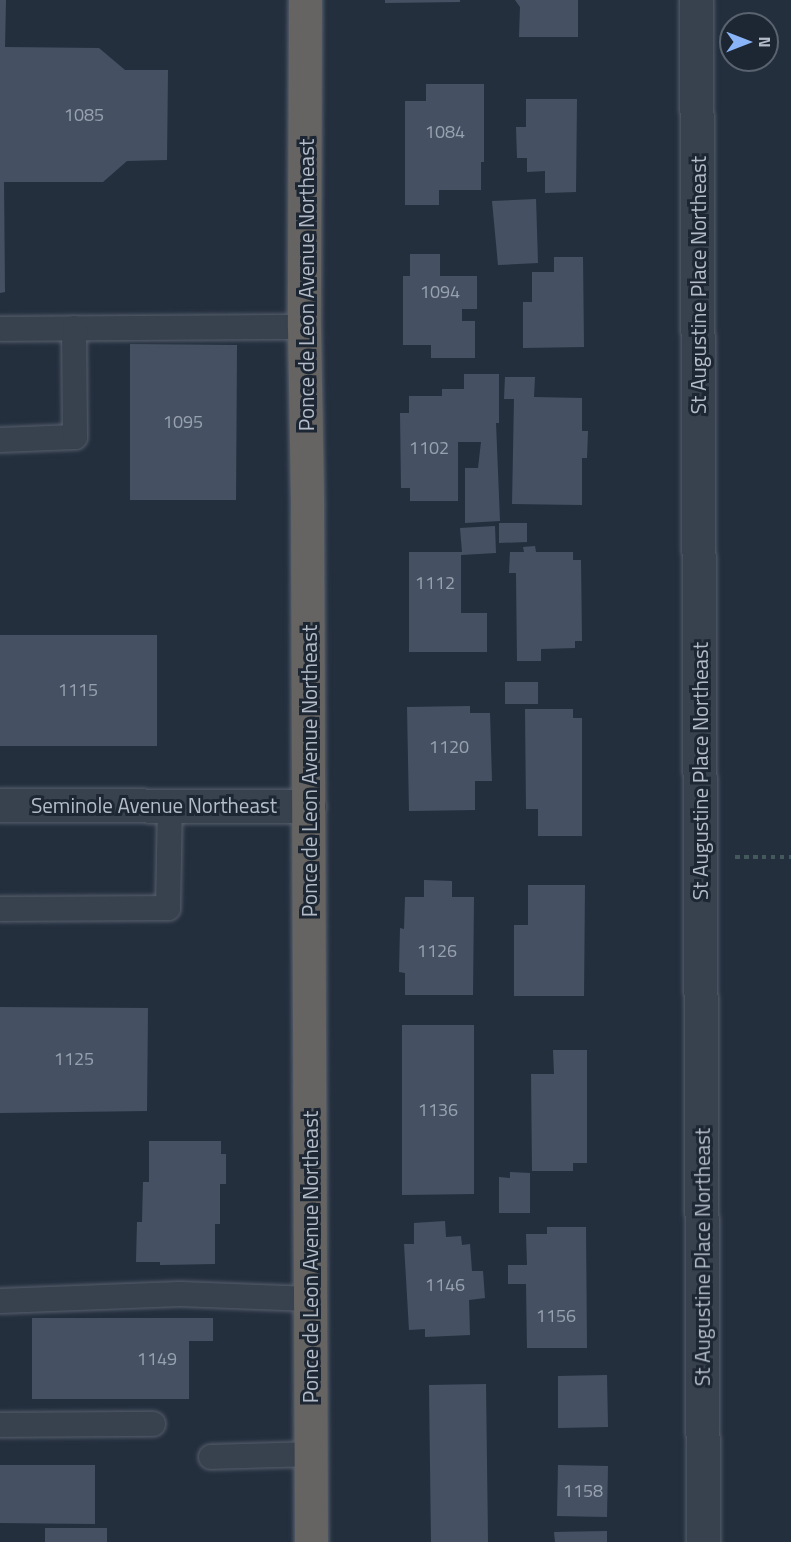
<!DOCTYPE html>
<style>
body{margin:0}
#map{position:relative;width:791px;height:1542px;overflow:hidden;background:#242f3e;font-family:"Titillium Web",sans-serif}
div>[style]{position:absolute}
[style*='--x']{left:calc(var(--x)*1px);top:calc(var(--y)*1px);width:calc(var(--w)*1px);rotate:calc(var(--a)*1deg)}
.building>*{inset:0;background:#455162}
.path>*{height:4px;margin-top:-2px;transform-origin:0;background:repeating-linear-gradient(90deg,#44595c 0 4.5px,transparent 0 9px)}
.roads{filter:drop-shadow(0 0 2px #565f6c) drop-shadow(0 0 2px #565f6c)}
.service>*{height:24px;margin:-12px;padding:0 12px;transform-origin:12px;border-radius:12px;background:#38414e}
.minor>*{height:33px;margin:-16.5px;padding:0 16.5px;transform-origin:16.5px;border-radius:16.5px;background:#38414e}
.trunk>*{height:33px;margin:-16.5px;padding:0 16.5px;transform-origin:16.5px;border-radius:16.5px;background:#656462}
span{translate:-50% -50%;white-space:nowrap;text-align:center;line-height:1.15;-webkit-text-stroke:6px #1d2633;paint-order:stroke}
.number-label{font-size:18px;color:#98a1af}
.number-label span{-webkit-text-stroke-width:0}
.street-label{font-size:21px;color:#b4bcc9}
.north{position:absolute;left:719px;top:12px;width:60px;height:60px;box-sizing:border-box;background:#1d2633;border:2px solid #59626f;border-radius:50%;rotate:90deg;font-size:16px;font-weight:700;line-height:24px;text-align:center;color:#b4bcc9}
.north::after{content:'';display:block;margin:auto;width:21px;height:27px;background:#8ab4f8;clip-path:polygon(50% 0,100% 100%,50% 72%,0 100%)}
</style>
<div id="map">
<div class="building">
<i style="clip-path:polygon(0 0,6px 0,5px 47px,99px 48px,125px 70px,168px 70px,167px 160px,127px 161px,103px 182px,4px 182px,5px 292px,0 293px)"></i>
<i style="clip-path:polygon(385px 0,460px 0,460px 2px,385px 3px)"></i>
<i style="clip-path:polygon(515px 0,578px 0,578px 37px,519px 37px,520px 7px)"></i>
<i style="clip-path:polygon(426px 84px,484px 84px,484px 162px,481px 162px,481px 190px,439px 190px,439px 205px,405px 205px,405px 101px,426px 101px)"></i>
<i style="clip-path:polygon(526px 99px,577px 99px,576px 192px,545px 193px,545px 171px,527px 172px,527px 158px,517px 158px,516px 127px,526px 127px)"></i>
<i style="clip-path:polygon(536px 199px,538px 263px,498px 265px,492px 201px)"></i>
<i style="clip-path:polygon(410px 254px,440px 254px,440px 276px,477px 276px,477px 309px,462px 309px,462px 321px,475px 321px,475px 358px,431px 358px,431px 345px,403px 345px,403px 276px,410px 276px)"></i>
<i style="clip-path:polygon(554px 257px,583px 257px,584px 347px,523px 348px,523px 302px,532px 302px,532px 272px,554px 272px)"></i>
<i style="clip-path:polygon(130px 344px,237px 345px,236px 500px,130px 500px)"></i>
<i style="clip-path:polygon(464px 374px,499px 374px,499px 423px,496px 423px,500px 521px,465px 523px,465px 468px,478px 468px,481px 442px,458px 442px,458px 501px,410px 501px,410px 488px,401px 488px,400px 413px,409px 413px,409px 396px,442px 396px,442px 389px,464px 389px)"></i>
<i style="clip-path:polygon(505px 377px,535px 377px,534px 397px,582px 398px,582px 431px,588px 431px,587px 458px,582px 458px,582px 505px,512px 504px,514px 399px,504px 399px)"></i>
<i style="clip-path:polygon(499px 523px,527px 523px,527px 542px,499px 543px)"></i>
<i style="clip-path:polygon(495px 526px,496px 553px,461px 555px,461px 613px,487px 613px,487px 652px,409px 652px,409px 552px,462px 552px,460px 528px)"></i>
<i style="clip-path:polygon(535px 546px,536px 552px,573px 552px,573px 560px,581px 560px,582px 641px,575px 641px,575px 648px,541px 649px,541px 661px,517px 661px,516px 573px,509px 573px,510px 552px,524px 552px,523px 547px)"></i>
<i style="clip-path:polygon(0 635px,157px 635px,157px 746px,0 746px)"></i>
<i style="clip-path:polygon(505px 682px,538px 682px,538px 704px,505px 704px)"></i>
<i style="clip-path:polygon(470px 706px,470px 713px,490px 713px,492px 781px,475px 781px,475px 810px,409px 811px,407px 707px)"></i>
<i style="clip-path:polygon(525px 709px,573px 709px,573px 718px,582px 718px,582px 836px,538px 836px,538px 809px,526px 809px)"></i>
<i style="clip-path:polygon(424px 880px,452px 881px,452px 897px,474px 897px,473px 995px,405px 995px,405px 973px,399px 972px,400px 928px,404px 929px,405px 897px,424px 897px)"></i>
<i style="clip-path:polygon(528px 885px,585px 885px,584px 996px,514px 996px,514px 925px,528px 925px)"></i>
<i style="clip-path:polygon(0 1007px,148px 1008px,147px 1111px,0 1113px)"></i>
<i style="clip-path:polygon(402px 1025px,474px 1025px,474px 1194px,402px 1195px)"></i>
<i style="clip-path:polygon(553px 1050px,587px 1050px,587px 1163px,573px 1163px,573px 1171px,532px 1171px,531px 1074px,554px 1074px)"></i>
<i style="clip-path:polygon(149px 1141px,221px 1141px,221px 1154px,226px 1154px,226px 1184px,220px 1184px,220px 1224px,215px 1224px,215px 1264px,160px 1265px,160px 1262px,136px 1262px,137px 1222px,142px 1222px,143px 1182px,149px 1182px)"></i>
<i style="clip-path:polygon(510px 1172px,530px 1173px,530px 1213px,499px 1213px,499px 1177px,510px 1178px)"></i>
<i style="clip-path:polygon(445px 1221px,446px 1237px,461px 1236px,462px 1245px,470px 1244px,472px 1271px,483px 1271px,485px 1298px,469px 1300px,470px 1335px,425px 1337px,425px 1329px,409px 1330px,404px 1244px,414px 1244px,414px 1223px)"></i>
<i style="clip-path:polygon(547px 1227px,586px 1227px,587px 1348px,527px 1348px,526px 1284px,508px 1284px,508px 1265px,527px 1265px,526px 1234px,547px 1234px)"></i>
<i style="clip-path:polygon(32px 1318px,213px 1318px,213px 1341px,189px 1341px,189px 1399px,32px 1399px)"></i>
<i style="clip-path:polygon(607px 1375px,608px 1427px,558px 1428px,558px 1376px)"></i>
<i style="clip-path:polygon(486px 1384px,488px 1542px,431px 1542px,429px 1385px)"></i>
<i style="clip-path:polygon(0 1465px,95px 1465px,95px 1524px,0 1523px)"></i>
<i style="clip-path:polygon(558px 1465px,608px 1466px,607px 1517px,557px 1516px)"></i>
<i style="clip-path:polygon(45px 1528px,107px 1528px,107px 1542px,45px 1542px)"></i>
<i style="clip-path:polygon(607px 1531px,607px 1542px,555px 1542px,554px 1532px)"></i>
</div>
<div class="path">
<i style="--x:735;--y:857;--w:56;--a:0"></i>
</div>
<div class="roads">
<div class="service">
<i style="--x:0;--y:329;--w:304;--a:-0.4"></i>
<i style="--x:0;--y:440;--w:75;--a:-2.3"></i>
<i style="--x:75;--y:437;--w:109;--a:-90.5"></i>
<i style="--x:0;--y:909;--w:168;--a:-0.3"></i>
<i style="--x:168;--y:908;--w:103;--a:-88.9"></i>
<i style="--x:0;--y:1301;--w:180;--a:-2.2"></i>
<i style="--x:180;--y:1294;--w:131;--a:2.2"></i>
<i style="--x:0;--y:1425;--w:153;--a:-0.4"></i>
<i style="--x:211;--y:1457;--w:100;--a:-1.7"></i>
</div>
<div class="minor">
<i style="--x:696;--y:0;--w:1542;--a:89.74"></i>
<i style="--x:0;--y:805;--w:309;--a:0.2"></i>
</div>
<div class="trunk">
<i style="--x:305;--y:0;--w:327;--a:90.2"></i>
<i style="--x:304;--y:327;--w:180;--a:89"></i>
<i style="--x:307;--y:507;--w:1035;--a:89.78"></i>
</div>
</div>
<div class="number-label">
<span style="left:84px;top:115px">1085</span>
<span style="left:445px;top:132px">1084</span>
<span style="left:440px;top:292px">1094</span>
<span style="left:183px;top:422px">1095</span>
<span style="left:429px;top:448px">1102</span>
<span style="left:435px;top:583px">1112</span>
<span style="left:78px;top:690px">1115</span>
<span style="left:449px;top:747px">1120</span>
<span style="left:437px;top:951px">1126</span>
<span style="left:74px;top:1059px">1125</span>
<span style="left:438px;top:1110px">1136</span>
<span style="left:445px;top:1285px">1146</span>
<span style="left:556px;top:1316px">1156</span>
<span style="left:157px;top:1359px">1149</span>
<span style="left:583px;top:1491px">1158</span>
</div>
<div class="street-label">
<span style="left:306px;top:285px;rotate:-90deg">Ponce de Leon Avenue Northeast</span>
<span style="left:698px;top:285px;rotate:-90deg">St Augustine Place Northeast</span>
<span style="left:309px;top:771px;rotate:-90deg">Ponce de Leon Avenue Northeast</span>
<span style="left:700px;top:771px;rotate:-90deg">St Augustine Place Northeast</span>
<span style="left:154px;top:805px">Seminole Avenue Northeast</span>
<span style="left:310px;top:1257px;rotate:-90deg">Ponce de Leon Avenue Northeast</span>
<span style="left:702px;top:1257px;rotate:-90deg">St Augustine Place Northeast</span>
</div>
<div class="north">N</div>
</div>
